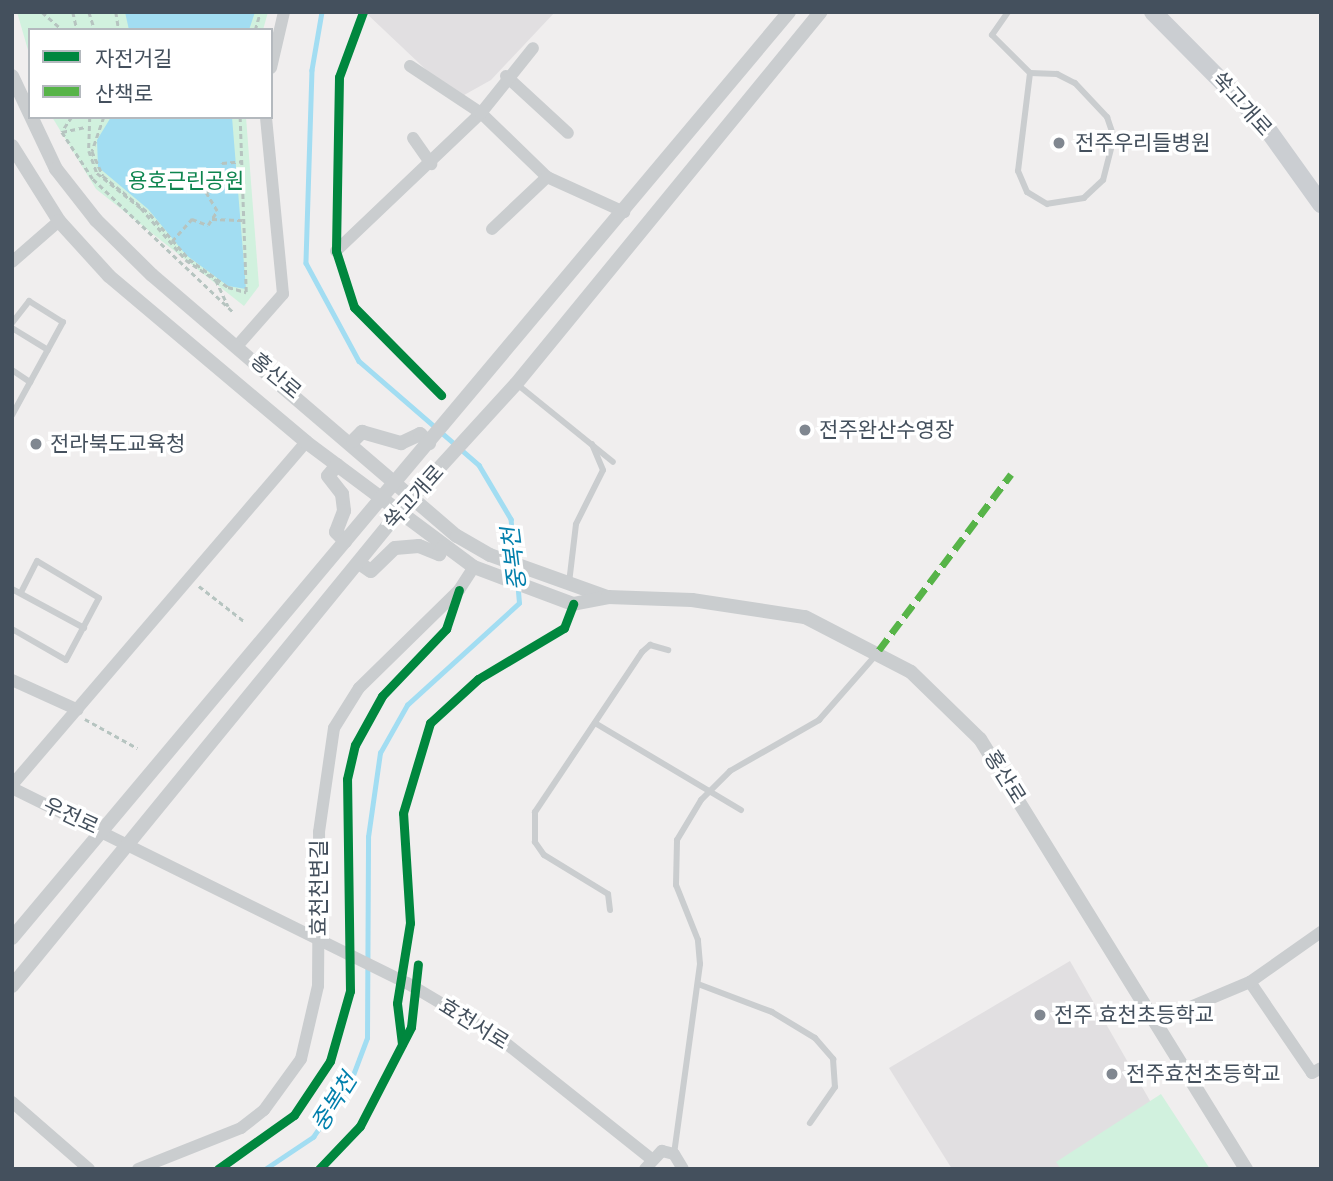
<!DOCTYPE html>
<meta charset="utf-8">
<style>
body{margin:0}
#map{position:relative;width:1333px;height:1181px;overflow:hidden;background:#f0eeee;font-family:"PT Sans","Noto Sans KR",sans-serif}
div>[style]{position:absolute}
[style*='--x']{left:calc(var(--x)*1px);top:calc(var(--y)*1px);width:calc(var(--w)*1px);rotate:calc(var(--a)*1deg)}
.education>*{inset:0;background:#e1dfe1}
.green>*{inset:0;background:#d1f1de}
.water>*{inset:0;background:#a2ddf2}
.stream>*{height:4.5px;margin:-2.25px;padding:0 2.25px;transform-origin:2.25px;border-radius:2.25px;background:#a2ddf2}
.path>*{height:2.5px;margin-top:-1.25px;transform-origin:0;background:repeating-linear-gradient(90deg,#b6c4c0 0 5px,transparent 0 8.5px)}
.service>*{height:6px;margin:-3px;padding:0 3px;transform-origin:3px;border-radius:3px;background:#cacdcf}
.minor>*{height:12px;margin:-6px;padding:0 6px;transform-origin:6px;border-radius:6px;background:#cacdcf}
.tertiary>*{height:14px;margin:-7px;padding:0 7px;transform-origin:7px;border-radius:7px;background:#cacdcf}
.secondary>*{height:18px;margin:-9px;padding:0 9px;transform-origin:9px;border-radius:9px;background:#cbced2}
.quiet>*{height:7px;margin-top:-3.5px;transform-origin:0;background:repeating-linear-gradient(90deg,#57b448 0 14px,transparent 0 21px)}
.cycleway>*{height:9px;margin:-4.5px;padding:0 4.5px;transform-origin:4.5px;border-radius:4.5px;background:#00873e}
.dots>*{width:19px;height:19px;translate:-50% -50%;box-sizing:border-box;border:4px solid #fff;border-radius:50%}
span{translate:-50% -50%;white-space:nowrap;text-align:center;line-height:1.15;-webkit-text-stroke:7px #fff;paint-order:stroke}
.street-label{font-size:21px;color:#44505d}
.poi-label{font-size:21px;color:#44505d}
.left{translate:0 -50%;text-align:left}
.park-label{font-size:21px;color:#0e854f}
.water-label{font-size:23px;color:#017fac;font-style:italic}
.frame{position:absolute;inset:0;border:14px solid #44505d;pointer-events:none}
.legend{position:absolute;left:28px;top:28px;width:245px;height:91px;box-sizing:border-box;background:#fff;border:2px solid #b4b9be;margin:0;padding:9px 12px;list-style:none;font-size:21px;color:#44505d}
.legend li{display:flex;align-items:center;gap:14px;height:35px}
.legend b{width:35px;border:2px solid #b4b9be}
</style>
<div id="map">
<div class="education">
<i style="clip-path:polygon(555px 12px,491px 80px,457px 99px,366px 13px)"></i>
<i style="clip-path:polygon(1070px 961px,1189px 1169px,952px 1169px,889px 1068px)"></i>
</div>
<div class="green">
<i style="clip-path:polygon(17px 12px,268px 12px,263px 30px,30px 30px,30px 57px)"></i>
<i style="clip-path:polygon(52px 117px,246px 117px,259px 286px,244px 306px,96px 189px)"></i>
<i style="clip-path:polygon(1161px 1094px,1210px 1169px,1061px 1169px,1056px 1162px)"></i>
</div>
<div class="water">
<i style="clip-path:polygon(125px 12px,255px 12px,249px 30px,129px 30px)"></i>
<i style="clip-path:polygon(111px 117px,232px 117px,246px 289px,228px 286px,186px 255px,148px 209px,98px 167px,97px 140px)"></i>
</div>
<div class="stream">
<i style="--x:322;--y:12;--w:59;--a:99.8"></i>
<i style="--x:312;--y:70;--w:193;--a:91.8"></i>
<i style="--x:306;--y:263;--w:111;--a:61.6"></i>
<i style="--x:359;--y:361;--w:159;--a:40.9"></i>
<i style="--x:479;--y:465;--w:63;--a:59.3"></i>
<i style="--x:511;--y:519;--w:40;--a:84.3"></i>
<i style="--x:265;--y:1169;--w:58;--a:-33.7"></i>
<i style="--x:313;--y:1137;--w:65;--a:-55.6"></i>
<i style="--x:350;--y:1083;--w:48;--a:-69.3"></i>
<i style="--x:367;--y:1038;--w:201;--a:-89.7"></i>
<i style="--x:368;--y:837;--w:85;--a:-81.9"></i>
<i style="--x:380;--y:753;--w:55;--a:-60.6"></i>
<i style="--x:407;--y:705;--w:151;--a:-42.3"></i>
<i style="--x:519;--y:603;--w:35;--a:-95"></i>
</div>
<div class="path">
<i style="--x:42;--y:12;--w:28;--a:41"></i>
<i style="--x:73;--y:12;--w:18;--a:77"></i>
<i style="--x:89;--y:12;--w:19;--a:72"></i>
<i style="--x:116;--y:12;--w:18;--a:81"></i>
<i style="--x:255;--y:30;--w:19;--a:-74"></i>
<i style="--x:72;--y:117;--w:18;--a:124"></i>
<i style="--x:62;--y:132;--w:56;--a:56.6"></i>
<i style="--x:93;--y:179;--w:193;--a:43.5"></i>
<i style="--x:90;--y:117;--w:34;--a:92"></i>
<i style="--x:89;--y:151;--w:23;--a:70"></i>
<i style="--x:97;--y:173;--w:56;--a:38.5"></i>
<i style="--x:141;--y:208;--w:69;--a:49.1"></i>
<i style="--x:186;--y:260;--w:36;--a:34"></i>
<i style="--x:216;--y:280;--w:29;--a:65"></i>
<i style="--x:104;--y:117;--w:36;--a:109"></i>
<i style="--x:92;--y:151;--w:27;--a:66"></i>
<i style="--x:103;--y:176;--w:60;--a:39"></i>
<i style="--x:150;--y:214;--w:60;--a:49.1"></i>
<i style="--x:189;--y:259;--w:48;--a:35.7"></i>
<i style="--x:228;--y:287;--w:19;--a:16"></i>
<i style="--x:246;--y:292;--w:175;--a:-92"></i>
<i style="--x:62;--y:132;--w:25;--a:-12"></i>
<i style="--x:206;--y:193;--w:19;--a:-39"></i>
<i style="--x:221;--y:181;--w:18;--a:-87"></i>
<i style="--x:222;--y:163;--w:21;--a:-5"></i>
<i style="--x:212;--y:219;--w:34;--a:2"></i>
<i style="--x:172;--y:241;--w:30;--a:-48"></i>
<i style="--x:192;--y:219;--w:17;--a:21"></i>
<i style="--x:208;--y:225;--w:17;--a:-57"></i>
<i style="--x:217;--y:211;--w:39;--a:-121"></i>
<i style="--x:199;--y:586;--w:58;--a:38"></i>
<i style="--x:85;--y:719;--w:60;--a:29.1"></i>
</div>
<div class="service">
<i style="--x:1008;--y:12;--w:28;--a:125"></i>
<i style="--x:992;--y:35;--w:54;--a:45"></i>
<i style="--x:1030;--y:73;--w:27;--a:2"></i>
<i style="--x:1057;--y:74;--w:20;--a:27"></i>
<i style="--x:1075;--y:83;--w:47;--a:46.7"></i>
<i style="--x:1107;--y:117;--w:21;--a:71"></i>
<i style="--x:1114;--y:137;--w:44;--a:104.3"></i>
<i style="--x:1103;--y:180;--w:26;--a:137"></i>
<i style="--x:1084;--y:198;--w:37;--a:171"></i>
<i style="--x:1047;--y:204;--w:23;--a:-149"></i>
<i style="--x:1027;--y:192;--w:23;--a:-113"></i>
<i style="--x:1018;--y:171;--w:99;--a:-83"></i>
<i style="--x:12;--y:323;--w:28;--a:-52"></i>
<i style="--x:29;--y:301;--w:40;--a:32"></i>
<i style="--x:63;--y:322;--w:106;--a:118.7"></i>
<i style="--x:12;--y:328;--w:42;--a:31.4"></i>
<i style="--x:12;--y:370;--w:22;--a:34"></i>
<i style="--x:518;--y:385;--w:122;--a:39"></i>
<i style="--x:569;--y:583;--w:59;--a:-83.2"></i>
<i style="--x:576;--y:524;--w:60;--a:-63.4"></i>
<i style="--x:603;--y:470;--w:28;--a:-113"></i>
<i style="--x:12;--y:589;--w:82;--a:28.4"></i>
<i style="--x:12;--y:629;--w:62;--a:29.9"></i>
<i style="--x:66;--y:660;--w:70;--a:-62"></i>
<i style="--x:99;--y:598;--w:72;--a:-149.2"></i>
<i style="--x:37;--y:561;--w:36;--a:117"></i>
<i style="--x:595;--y:723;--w:170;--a:30.8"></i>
<i style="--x:610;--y:910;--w:16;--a:-97"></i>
<i style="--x:608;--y:894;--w:75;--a:-148.6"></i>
<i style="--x:544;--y:855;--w:16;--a:-125"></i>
<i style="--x:535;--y:842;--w:30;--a:-90"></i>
<i style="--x:535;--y:812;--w:192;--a:-56.2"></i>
<i style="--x:642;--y:652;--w:11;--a:-41"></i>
<i style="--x:650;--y:645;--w:19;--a:16"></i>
<i style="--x:698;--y:984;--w:79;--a:20.7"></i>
<i style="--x:772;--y:1012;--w:50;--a:31.2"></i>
<i style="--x:815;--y:1038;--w:28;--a:49"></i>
<i style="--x:833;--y:1059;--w:28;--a:86"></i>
<i style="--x:835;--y:1087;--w:44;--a:124.8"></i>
<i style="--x:674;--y:1154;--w:192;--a:-82.2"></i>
<i style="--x:700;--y:964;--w:24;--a:-95"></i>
<i style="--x:698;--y:940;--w:59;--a:-111.8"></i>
<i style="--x:676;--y:885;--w:45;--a:-88.7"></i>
<i style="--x:677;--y:840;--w:47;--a:-59"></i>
<i style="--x:701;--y:800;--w:41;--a:-45"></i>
<i style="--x:730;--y:771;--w:103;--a:-29.8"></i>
<i style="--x:819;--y:720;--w:86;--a:-48.8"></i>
</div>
<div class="minor">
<i style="--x:410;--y:66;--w:85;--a:33.5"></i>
<i style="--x:481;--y:113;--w:92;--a:44.1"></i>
<i style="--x:547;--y:177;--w:85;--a:24.4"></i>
<i style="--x:271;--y:68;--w:57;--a:-76.9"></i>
<i style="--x:506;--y:76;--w:84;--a:42.6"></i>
<i style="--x:413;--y:138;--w:32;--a:55"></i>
<i style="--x:492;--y:229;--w:76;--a:-43.4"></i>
<i style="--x:336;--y:251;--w:200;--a:-43.6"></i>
<i style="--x:481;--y:113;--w:83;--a:-51.3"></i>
<i style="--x:12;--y:262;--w:62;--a:-41.1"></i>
<i style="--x:238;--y:345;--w:68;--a:-48.6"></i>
<i style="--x:283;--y:294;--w:178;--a:-95.5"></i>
<i style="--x:12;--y:680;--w:72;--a:24.4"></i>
<i style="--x:12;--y:785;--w:452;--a:-49.4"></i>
<i style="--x:12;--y:788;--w:441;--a:26.3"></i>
<i style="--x:407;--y:983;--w:106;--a:30.7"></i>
<i style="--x:498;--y:1037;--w:194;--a:38.5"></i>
<i style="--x:1250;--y:982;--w:110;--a:55.7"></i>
<i style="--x:1312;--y:1073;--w:10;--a:-29"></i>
<i style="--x:1157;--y:1021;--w:101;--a:-22.8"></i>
<i style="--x:1250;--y:982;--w:87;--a:-35.2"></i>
<i style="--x:12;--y:1102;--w:102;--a:41"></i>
<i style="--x:138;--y:1169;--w:111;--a:-21.7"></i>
<i style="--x:241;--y:1128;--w:29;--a:-38"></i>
<i style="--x:264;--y:1110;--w:63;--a:-54"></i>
<i style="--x:301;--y:1059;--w:75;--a:-76.9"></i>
<i style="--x:318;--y:986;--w:154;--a:-89.6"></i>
<i style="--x:319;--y:832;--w:105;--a:-81.8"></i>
<i style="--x:334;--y:728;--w:47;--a:-58"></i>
<i style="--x:359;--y:688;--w:140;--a:-44.4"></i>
<i style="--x:459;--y:590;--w:27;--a:-57"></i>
<i style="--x:645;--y:1169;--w:25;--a:-47"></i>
<i style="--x:662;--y:1151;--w:12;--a:14"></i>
<i style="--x:674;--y:1154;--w:17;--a:59"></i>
</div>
<div class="tertiary">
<i style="--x:12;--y:76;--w:103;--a:64.7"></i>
<i style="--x:56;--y:169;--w:65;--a:51.9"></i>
<i style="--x:96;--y:220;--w:78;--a:44.5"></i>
<i style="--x:152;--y:275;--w:401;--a:40.6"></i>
<i style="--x:457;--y:536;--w:38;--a:30"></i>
<i style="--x:490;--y:555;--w:124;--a:19.7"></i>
<i style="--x:12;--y:146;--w:89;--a:57.9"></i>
<i style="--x:59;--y:221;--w:74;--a:47.7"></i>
<i style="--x:109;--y:276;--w:258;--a:40.1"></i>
<i style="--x:306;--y:442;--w:209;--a:36.7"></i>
<i style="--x:474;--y:567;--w:106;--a:20.5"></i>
<i style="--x:573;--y:604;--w:36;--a:-11"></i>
<i style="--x:608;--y:597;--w:84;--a:2"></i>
<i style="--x:692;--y:600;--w:114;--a:8.6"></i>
<i style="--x:805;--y:617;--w:119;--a:27.4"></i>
<i style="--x:911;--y:672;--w:96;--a:44.2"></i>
<i style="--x:980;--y:739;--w:506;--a:58.26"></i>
<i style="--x:353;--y:441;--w:13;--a:-45"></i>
<i style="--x:362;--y:432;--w:41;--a:15.8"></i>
<i style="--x:401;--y:443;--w:21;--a:-25"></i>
<i style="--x:420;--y:434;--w:13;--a:45"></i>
<i style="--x:337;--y:465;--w:14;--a:129"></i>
<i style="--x:328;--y:476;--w:23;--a:52"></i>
<i style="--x:342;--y:494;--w:17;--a:83"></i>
<i style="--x:344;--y:511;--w:22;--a:111"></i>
<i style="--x:336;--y:532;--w:13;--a:45"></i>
<i style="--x:359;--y:563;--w:14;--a:34"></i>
<i style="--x:371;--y:571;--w:33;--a:-44"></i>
<i style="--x:395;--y:548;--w:24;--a:-5"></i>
<i style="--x:419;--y:546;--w:22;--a:22"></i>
<i style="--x:439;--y:554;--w:8;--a:-60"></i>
<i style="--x:12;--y:938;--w:1209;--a:-50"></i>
<i style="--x:12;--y:986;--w:612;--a:-50.77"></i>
<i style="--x:399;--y:512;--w:173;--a:-47.6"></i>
<i style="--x:516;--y:384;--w:481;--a:-50.7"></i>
</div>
<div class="secondary">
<i style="--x:1153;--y:12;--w:156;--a:45.3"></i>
<i style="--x:1263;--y:123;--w:100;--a:54.4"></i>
</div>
<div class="quiet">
<i style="--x:879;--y:650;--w:220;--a:-53.1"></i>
</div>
<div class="cycleway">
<i style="--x:363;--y:12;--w:69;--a:110.3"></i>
<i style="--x:339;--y:77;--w:174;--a:91"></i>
<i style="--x:336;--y:251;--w:59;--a:72.2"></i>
<i style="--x:354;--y:307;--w:124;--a:45.3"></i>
<i style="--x:402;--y:1044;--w:41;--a:-97"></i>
<i style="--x:397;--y:1003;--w:81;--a:-80.8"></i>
<i style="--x:410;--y:923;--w:110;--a:-93.6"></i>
<i style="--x:403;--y:813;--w:94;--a:-73.3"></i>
<i style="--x:430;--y:723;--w:65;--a:-42.5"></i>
<i style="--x:478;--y:679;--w:100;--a:-30.7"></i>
<i style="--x:564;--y:628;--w:26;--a:-69"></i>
<i style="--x:218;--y:1169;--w:93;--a:-35.4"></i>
<i style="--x:294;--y:1115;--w:65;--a:-56.3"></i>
<i style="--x:330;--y:1061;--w:73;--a:-74.1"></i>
<i style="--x:350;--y:991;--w:212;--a:-90.8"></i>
<i style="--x:347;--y:779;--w:35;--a:-77"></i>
<i style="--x:355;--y:745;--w:56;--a:-61.1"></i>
<i style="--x:382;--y:696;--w:93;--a:-46.3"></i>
<i style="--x:446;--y:629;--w:41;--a:-71.6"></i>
<i style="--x:319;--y:1169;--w:59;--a:-46.4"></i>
<i style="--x:360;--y:1126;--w:111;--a:-62.7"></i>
<i style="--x:411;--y:1027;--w:63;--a:-83.7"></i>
</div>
<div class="dots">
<i style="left:1059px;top:143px;background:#808790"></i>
<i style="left:805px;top:430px;background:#808790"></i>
<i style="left:36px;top:444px;background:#808790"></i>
<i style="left:1040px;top:1015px;background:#808790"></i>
<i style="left:1112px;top:1074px;background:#808790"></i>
</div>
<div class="street-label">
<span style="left:1242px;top:104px;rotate:48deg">쑥고개로</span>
<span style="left:276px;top:376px;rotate:40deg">홍산로</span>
<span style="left:414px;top:497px;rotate:-48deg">쑥고개로</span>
<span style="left:1005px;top:777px;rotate:58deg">홍산로</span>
<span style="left:71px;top:816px;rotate:25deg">우전로</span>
<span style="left:319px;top:888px;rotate:-90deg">효천천변길</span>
<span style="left:474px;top:1024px;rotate:32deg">효천서로</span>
</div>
<div class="poi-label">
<span class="left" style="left:1075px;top:143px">전주우리들병원</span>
<span class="left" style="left:819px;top:430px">전주완산수영장</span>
<span class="left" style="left:50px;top:444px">전라북도교육청</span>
<span class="left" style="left:1054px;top:1015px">전주 효천초등학교</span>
<span class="left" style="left:1126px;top:1074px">전주효천초등학교</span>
</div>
<div class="park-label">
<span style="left:186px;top:181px">용호근린공원</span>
</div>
<div class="water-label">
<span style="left:514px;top:559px;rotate:-97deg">중복천</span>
<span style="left:334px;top:1102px;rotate:-58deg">중복천</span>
</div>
<div class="frame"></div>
<ul class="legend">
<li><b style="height:9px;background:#00873e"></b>자전거길</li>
<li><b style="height:9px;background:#57b448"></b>산책로</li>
</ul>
</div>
